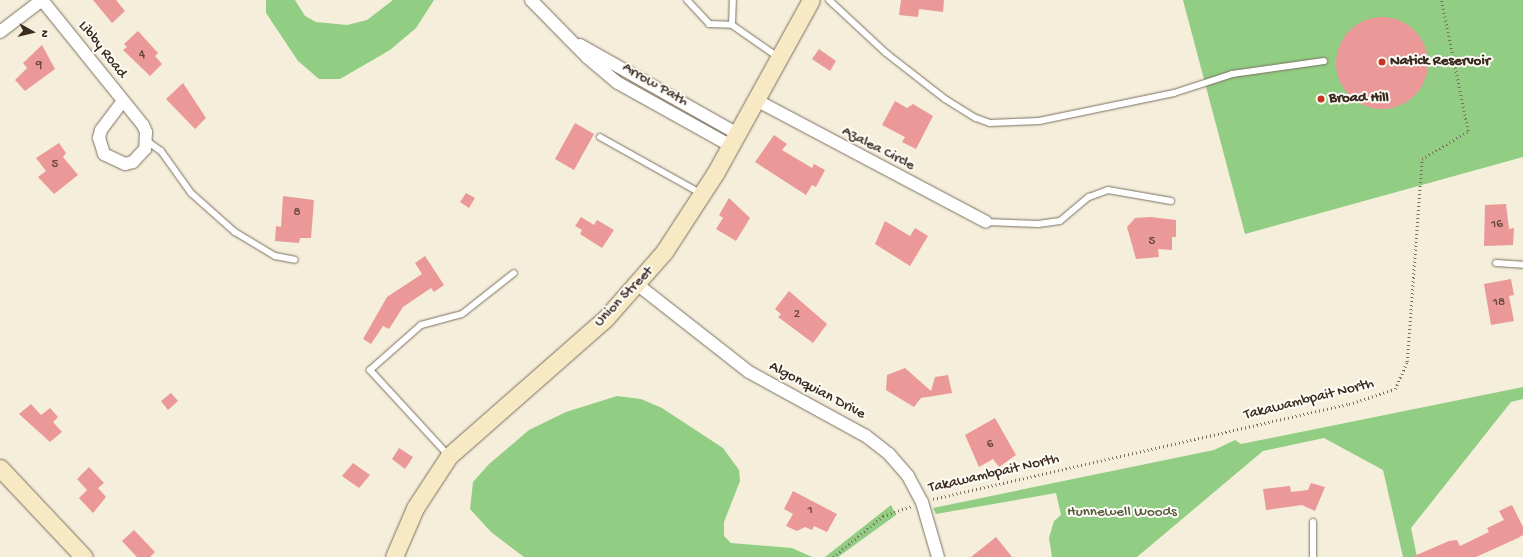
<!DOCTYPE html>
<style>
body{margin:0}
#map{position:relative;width:1523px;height:557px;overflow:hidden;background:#f5eedb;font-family:"Gochi Hand",sans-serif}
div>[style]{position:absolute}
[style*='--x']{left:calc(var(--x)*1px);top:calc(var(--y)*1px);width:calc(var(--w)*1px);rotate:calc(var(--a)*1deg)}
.green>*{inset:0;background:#91ce83}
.building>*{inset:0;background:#eb9898}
.round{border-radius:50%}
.path>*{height:2.5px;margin-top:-1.25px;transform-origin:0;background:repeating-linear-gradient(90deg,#7c6f60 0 1px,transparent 0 4px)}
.roads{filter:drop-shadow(0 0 1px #7c6f60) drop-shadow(0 0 1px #7c6f60)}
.lane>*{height:6px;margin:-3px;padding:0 3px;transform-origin:3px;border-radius:3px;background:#fff}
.street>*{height:12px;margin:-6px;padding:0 6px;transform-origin:6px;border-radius:6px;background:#fff}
.secondary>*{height:17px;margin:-8.5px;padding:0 8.5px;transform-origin:8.5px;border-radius:8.5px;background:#f7e9c3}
.dots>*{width:11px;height:11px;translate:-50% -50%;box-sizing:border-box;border:2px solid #fdfcf7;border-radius:50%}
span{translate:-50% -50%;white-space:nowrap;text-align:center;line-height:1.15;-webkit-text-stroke:4px #fdfcf7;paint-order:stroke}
.number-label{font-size:13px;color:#67463c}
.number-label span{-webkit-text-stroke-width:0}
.street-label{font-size:15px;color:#3b2a1e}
.poi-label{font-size:15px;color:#3b2a1e;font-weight:700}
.left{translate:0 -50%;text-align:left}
.park-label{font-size:15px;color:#555b3c}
.north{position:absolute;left:12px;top:12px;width:40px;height:40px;-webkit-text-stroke:3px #fdfcf7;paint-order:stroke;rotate:98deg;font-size:11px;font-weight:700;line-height:16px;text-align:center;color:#3b2a1e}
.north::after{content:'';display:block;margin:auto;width:14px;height:18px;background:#3b2a1e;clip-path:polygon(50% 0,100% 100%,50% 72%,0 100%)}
</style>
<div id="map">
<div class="green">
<i style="clip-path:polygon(266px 0,295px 0,305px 16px,316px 22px,347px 25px,367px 20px,393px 0,434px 0,416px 28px,390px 50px,340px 79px,319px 79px,298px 61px,266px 13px)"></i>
<i style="clip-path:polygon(1183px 0,1523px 0,1523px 157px,1245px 234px)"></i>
<i style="clip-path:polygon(1523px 387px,1523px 399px,1511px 402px,1411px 528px,1417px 557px,1403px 557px,1383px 470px,1324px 438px,1263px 451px,1137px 557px,1052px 557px,1049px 538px,1054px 521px,1061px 515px,1056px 493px,936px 514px,933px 508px,1214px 450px,1235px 440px,1241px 444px)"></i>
<i style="clip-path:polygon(617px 396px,641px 399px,662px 408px,723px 448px,739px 470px,740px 481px,724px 522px,724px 536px,731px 543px,792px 548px,812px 557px,524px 557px,491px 532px,470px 509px,473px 482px,488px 465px,529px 430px,566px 412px)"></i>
<i style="clip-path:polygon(891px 505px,896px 515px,838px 557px,825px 557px)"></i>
</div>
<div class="building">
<i style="clip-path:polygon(93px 0,116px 0,125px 11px,112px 23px)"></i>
<i style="clip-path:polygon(901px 0,944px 0,943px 12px,919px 9px,918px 17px,899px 15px)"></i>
<i class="round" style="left:1336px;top:17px;width:92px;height:92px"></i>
<i style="clip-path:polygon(138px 31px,158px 53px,155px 56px,162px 64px,150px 76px,123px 50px,127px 47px,124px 44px)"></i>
<i style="clip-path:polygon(42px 45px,55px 69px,25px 91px,15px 80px,27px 68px,23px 63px)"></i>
<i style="clip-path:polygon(819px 49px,836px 61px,830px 71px,812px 59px)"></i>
<i style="clip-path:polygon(183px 83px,206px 118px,195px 129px,166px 99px)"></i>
<i style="clip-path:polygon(895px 101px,907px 108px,913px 104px,933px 116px,916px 149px,902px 142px,905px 137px,882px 125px)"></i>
<i style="clip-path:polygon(575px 123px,594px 134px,574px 170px,555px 159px)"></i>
<i style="clip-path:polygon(774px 135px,787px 144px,782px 150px,812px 168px,814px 164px,825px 170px,816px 187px,812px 185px,806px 195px,755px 162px)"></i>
<i style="clip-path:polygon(59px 143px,66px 153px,63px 157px,78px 175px,54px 194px,38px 177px,46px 171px,36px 158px)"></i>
<i style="clip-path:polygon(466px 193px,475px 198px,469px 208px,460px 202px)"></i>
<i style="clip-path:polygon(283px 196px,314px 200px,311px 238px,300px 238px,299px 243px,275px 241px,276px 226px,281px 227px)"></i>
<i style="clip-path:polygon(729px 198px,750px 218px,736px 241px,716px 229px,723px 218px,719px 215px)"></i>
<i style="clip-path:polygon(1506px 204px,1509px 229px,1514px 228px,1513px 245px,1484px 246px,1485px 205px)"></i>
<i style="clip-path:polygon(581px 217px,594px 225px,597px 220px,614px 230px,602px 248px,580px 234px,582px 230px,575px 226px)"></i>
<i style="clip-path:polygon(1150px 217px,1176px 220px,1176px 237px,1172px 237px,1172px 250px,1158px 249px,1159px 257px,1136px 259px,1127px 227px,1135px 218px)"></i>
<i style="clip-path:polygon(885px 221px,910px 236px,915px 228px,928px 236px,910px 266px,875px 244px)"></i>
<i style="clip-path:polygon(425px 256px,444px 285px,434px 292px,431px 288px,403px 307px,389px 329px,383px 326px,371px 344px,363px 339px,387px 297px,422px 274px,415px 263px)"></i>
<i style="clip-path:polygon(1511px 279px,1514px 295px,1509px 296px,1514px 321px,1491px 325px,1484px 284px)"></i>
<i style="clip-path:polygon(789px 291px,827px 324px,813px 343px,778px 317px,781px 314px,775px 309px)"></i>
<i style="clip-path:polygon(905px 368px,931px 391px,935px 377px,948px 375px,952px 393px,921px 398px,914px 407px,886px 390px,887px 375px)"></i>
<i style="clip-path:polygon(171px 393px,178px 401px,168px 410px,161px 401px)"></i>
<i style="clip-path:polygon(31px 404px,41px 415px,50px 408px,58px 417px,53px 422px,62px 432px,50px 442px,19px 414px)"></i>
<i style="clip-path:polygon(995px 418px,1016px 455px,999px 467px,993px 459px,979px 467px,965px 435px)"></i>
<i style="clip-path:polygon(399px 448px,413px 457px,405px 469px,392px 459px)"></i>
<i style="clip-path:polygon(353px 463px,370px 475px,359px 488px,342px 476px)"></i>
<i style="clip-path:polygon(89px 467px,104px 483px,98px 488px,106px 497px,93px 513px,79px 498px,87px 490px,77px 479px)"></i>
<i style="clip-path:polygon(1311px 483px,1325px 487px,1315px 511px,1302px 505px,1266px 510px,1263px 489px,1290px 486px,1291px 492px,1308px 490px)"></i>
<i style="clip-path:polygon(793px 491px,837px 514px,827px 532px,814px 526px,812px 530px,805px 527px,797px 531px,786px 526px,793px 514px,784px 509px)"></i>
<i style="clip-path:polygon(1512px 505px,1523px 527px,1523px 535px,1518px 538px,1476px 557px,1412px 557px,1449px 541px,1457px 540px,1460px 546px,1489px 532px,1487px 528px,1504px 520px,1499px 511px)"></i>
<i style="clip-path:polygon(134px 530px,155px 552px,150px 557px,137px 557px,122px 541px)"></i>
<i style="clip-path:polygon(996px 537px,1012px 557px,971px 557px)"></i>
</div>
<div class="path">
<i style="--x:933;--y:499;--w:427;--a:-12.9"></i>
<i style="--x:1349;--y:404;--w:48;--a:-18.1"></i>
<i style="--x:1395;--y:389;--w:30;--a:-66"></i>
<i style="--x:1407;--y:362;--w:204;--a:-85.8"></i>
<i style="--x:1422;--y:159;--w:54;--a:-31.3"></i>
<i style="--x:1468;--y:131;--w:134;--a:-101.6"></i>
<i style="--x:833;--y:557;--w:65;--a:-39.4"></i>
<i style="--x:883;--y:516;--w:31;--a:-19"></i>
</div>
<div class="roads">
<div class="lane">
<i style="--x:687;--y:0;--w:33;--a:47"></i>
<i style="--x:709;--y:24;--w:23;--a:2"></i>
<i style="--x:732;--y:25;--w:56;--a:34.8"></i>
<i style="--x:829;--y:0;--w:78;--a:42.9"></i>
<i style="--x:886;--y:53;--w:75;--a:37.9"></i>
<i style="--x:945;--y:99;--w:36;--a:32"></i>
<i style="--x:976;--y:118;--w:15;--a:20"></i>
<i style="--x:990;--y:123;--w:49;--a:-2.3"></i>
<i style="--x:1039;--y:121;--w:138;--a:-11.7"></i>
<i style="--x:1174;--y:93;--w:61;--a:-18.1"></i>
<i style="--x:1232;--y:74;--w:93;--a:-8"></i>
<i style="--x:732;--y:25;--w:25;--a:-88"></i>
<i style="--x:600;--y:137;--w:115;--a:29.2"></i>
<i style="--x:147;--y:141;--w:17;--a:36"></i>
<i style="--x:161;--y:151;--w:52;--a:54.5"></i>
<i style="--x:191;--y:193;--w:59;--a:41.6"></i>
<i style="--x:235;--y:232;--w:47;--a:31"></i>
<i style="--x:275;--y:256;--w:20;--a:11"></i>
<i style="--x:986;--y:222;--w:52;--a:2.2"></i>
<i style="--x:1038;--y:224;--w:22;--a:-8"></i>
<i style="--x:1060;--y:221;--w:38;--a:-40"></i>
<i style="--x:1089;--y:197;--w:20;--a:-20"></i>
<i style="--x:1108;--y:190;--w:64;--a:9.9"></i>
<i style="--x:1496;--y:263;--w:27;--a:4"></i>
<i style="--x:449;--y:456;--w:117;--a:-132.6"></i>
<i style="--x:370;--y:370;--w:68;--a:-41.4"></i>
<i style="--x:421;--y:325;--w:42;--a:-15"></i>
<i style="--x:462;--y:314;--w:66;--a:-38.3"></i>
<i style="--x:1313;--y:557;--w:35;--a:-90"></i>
</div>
<div class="street">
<i style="--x:531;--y:0;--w:81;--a:45.5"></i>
<i style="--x:588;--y:58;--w:39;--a:40"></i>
<i style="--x:618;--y:83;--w:129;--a:29.1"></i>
<i style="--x:0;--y:32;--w:53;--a:-37.3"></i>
<i style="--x:42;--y:0;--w:161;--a:51.1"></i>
<i style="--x:143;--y:125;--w:8;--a:67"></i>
<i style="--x:146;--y:132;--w:17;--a:93"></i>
<i style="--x:145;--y:149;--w:18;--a:133"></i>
<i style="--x:133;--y:162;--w:8;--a:166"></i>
<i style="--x:125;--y:164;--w:23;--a:-155"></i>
<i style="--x:104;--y:154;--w:17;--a:-107"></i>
<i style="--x:99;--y:138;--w:8;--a:-76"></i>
<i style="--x:101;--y:130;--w:36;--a:-53"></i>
<i style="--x:580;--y:45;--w:181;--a:29.4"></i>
<i style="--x:756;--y:100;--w:260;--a:27.9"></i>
<i style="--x:638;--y:285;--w:141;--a:38.1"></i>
<i style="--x:749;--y:372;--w:133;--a:28.7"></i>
<i style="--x:866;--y:436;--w:29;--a:38"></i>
<i style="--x:889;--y:454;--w:29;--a:49"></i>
<i style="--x:908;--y:476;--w:30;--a:62"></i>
<i style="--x:922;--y:502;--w:57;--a:73.8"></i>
</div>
<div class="secondary">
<i style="--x:0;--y:468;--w:122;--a:46.7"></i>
<i style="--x:394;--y:557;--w:53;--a:-66.8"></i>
<i style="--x:415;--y:508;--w:62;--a:-56.8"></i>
<i style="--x:449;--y:456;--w:208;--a:-41.3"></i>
<i style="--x:605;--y:319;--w:89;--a:-48.6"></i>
<i style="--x:664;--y:252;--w:95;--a:-57"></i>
<i style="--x:716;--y:172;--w:196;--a:-61.1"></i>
</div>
</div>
<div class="dots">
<i style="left:1382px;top:62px;background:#c8321e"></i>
<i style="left:1321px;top:99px;background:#c8321e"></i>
</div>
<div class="number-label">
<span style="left:142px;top:55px">4</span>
<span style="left:39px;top:66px">9</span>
<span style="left:55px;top:165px">5</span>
<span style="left:297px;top:213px">8</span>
<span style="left:1497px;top:225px">16</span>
<span style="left:1152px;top:242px">5</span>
<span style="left:1499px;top:303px">18</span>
<span style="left:797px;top:315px">2</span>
<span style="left:990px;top:445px">6</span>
<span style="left:810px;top:511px">1</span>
</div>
<div class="street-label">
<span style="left:102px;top:50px;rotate:51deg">Libby Road</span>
<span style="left:655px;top:85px;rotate:30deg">Arrow Path</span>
<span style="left:878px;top:149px;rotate:27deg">Azalea Circle</span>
<span style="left:624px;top:297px;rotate:-46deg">Union Street</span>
<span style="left:817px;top:391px;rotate:28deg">Algonquian Drive</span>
<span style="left:1309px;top:400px;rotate:-14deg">Takawambpait North</span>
<span style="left:994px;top:474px;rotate:-13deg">Takawambpait North</span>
</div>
<div class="poi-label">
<span class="left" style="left:1390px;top:62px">Natick Reservoir</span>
<span class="left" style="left:1329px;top:99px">Broad Hill</span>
</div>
<div class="park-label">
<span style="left:1122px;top:513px">Hunnewell Woods</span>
</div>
<div class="north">N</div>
</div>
